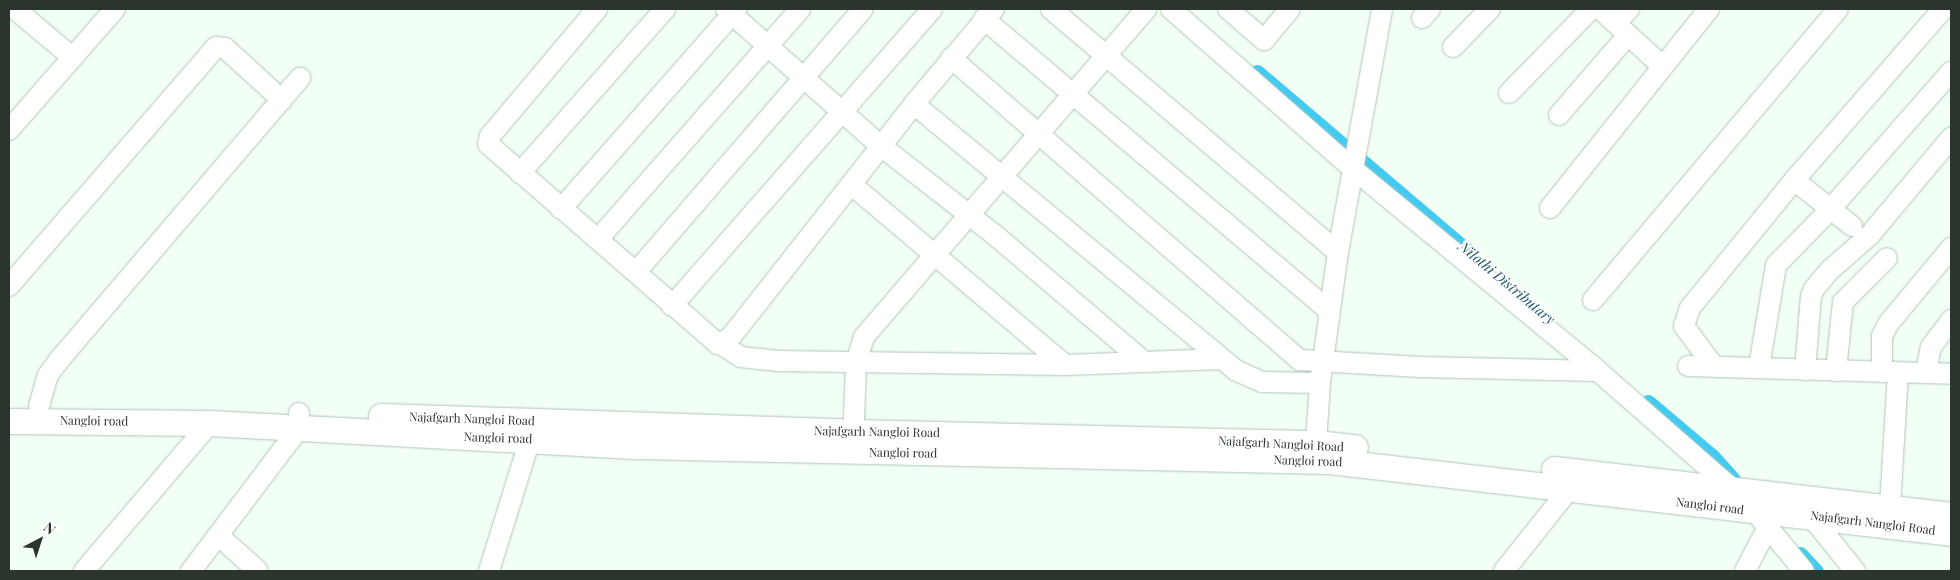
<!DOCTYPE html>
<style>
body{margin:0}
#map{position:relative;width:1960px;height:580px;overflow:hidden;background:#f2fff5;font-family:"Playfair Display",serif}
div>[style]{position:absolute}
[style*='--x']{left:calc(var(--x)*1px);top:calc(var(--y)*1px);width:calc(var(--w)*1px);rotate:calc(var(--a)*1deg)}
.canal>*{height:15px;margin:-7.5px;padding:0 7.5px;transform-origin:7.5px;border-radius:7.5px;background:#41cbf2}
.roads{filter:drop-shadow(0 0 1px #b1c6b7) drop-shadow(0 0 1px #b1c6b7)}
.minor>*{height:20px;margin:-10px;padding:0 10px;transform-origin:10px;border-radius:10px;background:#fff}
.major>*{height:25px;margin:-12.5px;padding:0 12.5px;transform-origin:12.5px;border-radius:12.5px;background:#fff}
span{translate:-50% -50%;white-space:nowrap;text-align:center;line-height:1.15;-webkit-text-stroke:4px #fff;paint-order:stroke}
.street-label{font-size:12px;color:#2c342e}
.water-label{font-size:14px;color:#1f5666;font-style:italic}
.frame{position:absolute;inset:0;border:10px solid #2c342e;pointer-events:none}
.north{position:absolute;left:15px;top:515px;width:50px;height:50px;-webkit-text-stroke:4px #fff;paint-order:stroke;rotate:40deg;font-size:14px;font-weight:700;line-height:20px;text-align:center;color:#2c342e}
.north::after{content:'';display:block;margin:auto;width:18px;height:22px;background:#2c342e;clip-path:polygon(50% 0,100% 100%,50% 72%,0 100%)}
</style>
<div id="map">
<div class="canal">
<i style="--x:1257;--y:72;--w:272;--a:40.4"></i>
<i style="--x:1648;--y:402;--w:84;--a:40.2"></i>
<i style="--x:1712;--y:456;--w:31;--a:48"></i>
<i style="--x:1800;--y:554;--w:23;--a:47"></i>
</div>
<div class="roads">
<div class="minor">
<i style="--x:15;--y:9;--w:75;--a:40.1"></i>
<i style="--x:597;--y:9;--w:166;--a:130.1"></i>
<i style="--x:490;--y:136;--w:8;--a:104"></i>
<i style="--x:488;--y:144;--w:305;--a:41"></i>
<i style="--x:718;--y:344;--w:13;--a:-27"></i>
<i style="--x:730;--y:338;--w:298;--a:-51.8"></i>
<i style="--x:914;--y:104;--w:124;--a:-49.9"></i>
<i style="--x:726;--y:9;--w:207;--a:41.5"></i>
<i style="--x:881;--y:146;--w:145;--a:38"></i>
<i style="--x:995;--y:235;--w:194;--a:40.4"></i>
<i style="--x:1051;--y:9;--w:376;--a:40.3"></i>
<i style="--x:1171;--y:9;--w:241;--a:41.3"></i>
<i style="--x:1352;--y:168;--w:319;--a:39.5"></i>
<i style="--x:1598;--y:371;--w:182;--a:41.2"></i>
<i style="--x:1228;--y:9;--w:48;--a:40.7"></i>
<i style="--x:1264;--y:40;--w:40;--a:-50"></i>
<i style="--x:1600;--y:9;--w:84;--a:42.6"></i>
<i style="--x:1422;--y:18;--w:12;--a:-48"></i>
<i style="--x:984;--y:19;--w:453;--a:40.2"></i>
<i style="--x:1615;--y:23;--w:20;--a:-45"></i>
<i style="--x:1453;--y:47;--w:53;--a:-45.8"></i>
<i style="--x:951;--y:58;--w:462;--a:40.9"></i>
<i style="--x:1300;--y:360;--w:120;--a:3.3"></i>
<i style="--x:1420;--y:367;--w:178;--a:1.3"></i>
<i style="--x:1509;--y:93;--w:117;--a:-45.7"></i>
<i style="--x:914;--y:104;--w:417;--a:39.6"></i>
<i style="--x:1235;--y:370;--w:30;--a:24"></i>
<i style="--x:1262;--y:382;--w:58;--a:1"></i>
<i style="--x:1559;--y:115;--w:106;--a:-49.2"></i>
<i style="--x:9;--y:130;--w:161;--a:-48.8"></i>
<i style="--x:520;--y:173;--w:219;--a:-48.5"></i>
<i style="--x:1794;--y:180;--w:74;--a:38.4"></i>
<i style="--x:852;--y:185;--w:279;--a:40.2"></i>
<i style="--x:1550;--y:208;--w:255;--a:-51.4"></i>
<i style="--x:561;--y:209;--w:266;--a:-48.7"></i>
<i style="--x:599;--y:238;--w:305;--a:-48.7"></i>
<i style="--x:636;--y:272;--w:347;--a:-49.2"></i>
<i style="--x:9;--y:286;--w:316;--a:-49.1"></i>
<i style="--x:216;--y:47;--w:9;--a:6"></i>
<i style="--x:225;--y:48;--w:77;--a:42.4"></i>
<i style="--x:1593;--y:300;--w:380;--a:-49.9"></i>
<i style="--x:672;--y:306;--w:395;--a:-48.8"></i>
<i style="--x:721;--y:344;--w:24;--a:33"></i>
<i style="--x:741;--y:357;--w:38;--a:6"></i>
<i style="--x:779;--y:361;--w:286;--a:0.8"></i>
<i style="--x:1065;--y:365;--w:157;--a:-2.2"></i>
<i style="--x:1712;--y:364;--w:47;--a:-126.4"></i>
<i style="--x:1684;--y:326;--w:19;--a:-72"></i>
<i style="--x:1690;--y:308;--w:169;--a:-50.8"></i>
<i style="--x:1797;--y:177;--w:223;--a:-49"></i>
<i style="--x:1688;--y:366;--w:263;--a:1.7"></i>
<i style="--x:1759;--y:367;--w:103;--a:-80.5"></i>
<i style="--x:1776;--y:265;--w:73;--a:-45.6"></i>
<i style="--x:1827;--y:213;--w:188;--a:-48.7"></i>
<i style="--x:1805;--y:370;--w:74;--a:-85.4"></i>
<i style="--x:1811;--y:296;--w:8;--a:-67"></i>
<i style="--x:1814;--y:289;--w:25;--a:-50"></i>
<i style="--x:1830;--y:270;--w:52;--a:-41.1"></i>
<i style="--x:1869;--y:236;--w:128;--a:-50.1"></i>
<i style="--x:1836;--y:371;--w:69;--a:-84.2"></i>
<i style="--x:1843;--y:302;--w:62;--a:-45"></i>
<i style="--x:1882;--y:372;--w:36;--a:-90"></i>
<i style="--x:1882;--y:336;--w:13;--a:-63"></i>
<i style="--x:1888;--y:324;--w:99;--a:-50.3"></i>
<i style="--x:1926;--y:372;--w:25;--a:-79"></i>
<i style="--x:1931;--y:347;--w:34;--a:-53"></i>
<i style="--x:39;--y:406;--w:32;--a:-74"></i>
<i style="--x:48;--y:375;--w:20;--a:-53"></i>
<i style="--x:60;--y:359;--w:370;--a:-49.5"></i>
<i style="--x:1316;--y:443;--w:60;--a:-86.2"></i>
<i style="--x:1320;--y:383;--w:132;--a:-82.2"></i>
<i style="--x:1338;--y:252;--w:247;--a:-79.7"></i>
<i style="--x:853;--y:445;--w:83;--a:-87.9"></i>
<i style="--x:856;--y:362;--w:26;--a:-72"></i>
<i style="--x:864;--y:337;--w:433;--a:-49.3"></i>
<i style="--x:1747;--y:502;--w:89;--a:50.4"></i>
<i style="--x:1890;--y:507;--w:134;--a:-86.6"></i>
<i style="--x:1805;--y:509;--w:80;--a:51.1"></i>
<i style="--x:219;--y:536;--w:52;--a:41.9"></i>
<i style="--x:84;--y:571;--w:194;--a:-49.6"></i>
<i style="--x:191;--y:571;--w:179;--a:-52.9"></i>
<i style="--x:299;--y:428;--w:15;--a:-90"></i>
<i style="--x:489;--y:571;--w:138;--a:-72.7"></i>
<i style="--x:1504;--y:571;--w:106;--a:-51.5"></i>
<i style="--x:1745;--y:571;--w:47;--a:-62.4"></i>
</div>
<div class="major">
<i style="--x:381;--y:416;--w:472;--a:1.9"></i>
<i style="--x:853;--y:432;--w:463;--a:1.4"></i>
<i style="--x:1316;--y:443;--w:39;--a:6"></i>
<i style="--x:9;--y:421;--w:201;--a:0.6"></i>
<i style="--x:210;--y:423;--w:430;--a:3.1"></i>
<i style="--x:639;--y:446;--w:691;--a:1.24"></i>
<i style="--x:1330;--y:461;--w:625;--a:6.61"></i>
<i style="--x:1554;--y:469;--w:400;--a:6.6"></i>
</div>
</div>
<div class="street-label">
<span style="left:472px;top:419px;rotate:2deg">Najafgarh Nangloi Road</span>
<span style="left:94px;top:421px;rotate:1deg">Nangloi road</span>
<span style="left:877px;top:432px;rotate:1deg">Najafgarh Nangloi Road</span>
<span style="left:498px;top:438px;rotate:2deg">Nangloi road</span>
<span style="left:1281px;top:444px;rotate:3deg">Najafgarh Nangloi Road</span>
<span style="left:903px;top:453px;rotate:1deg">Nangloi road</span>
<span style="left:1308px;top:461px;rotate:2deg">Nangloi road</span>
<span style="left:1710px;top:506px;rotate:7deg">Nangloi road</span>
<span style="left:1873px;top:523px;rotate:7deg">Najafgarh Nangloi Road</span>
</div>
<div class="water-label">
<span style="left:1507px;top:283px;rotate:40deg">Nilothi Distributary</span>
</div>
<div class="frame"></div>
<div class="north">N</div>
</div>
